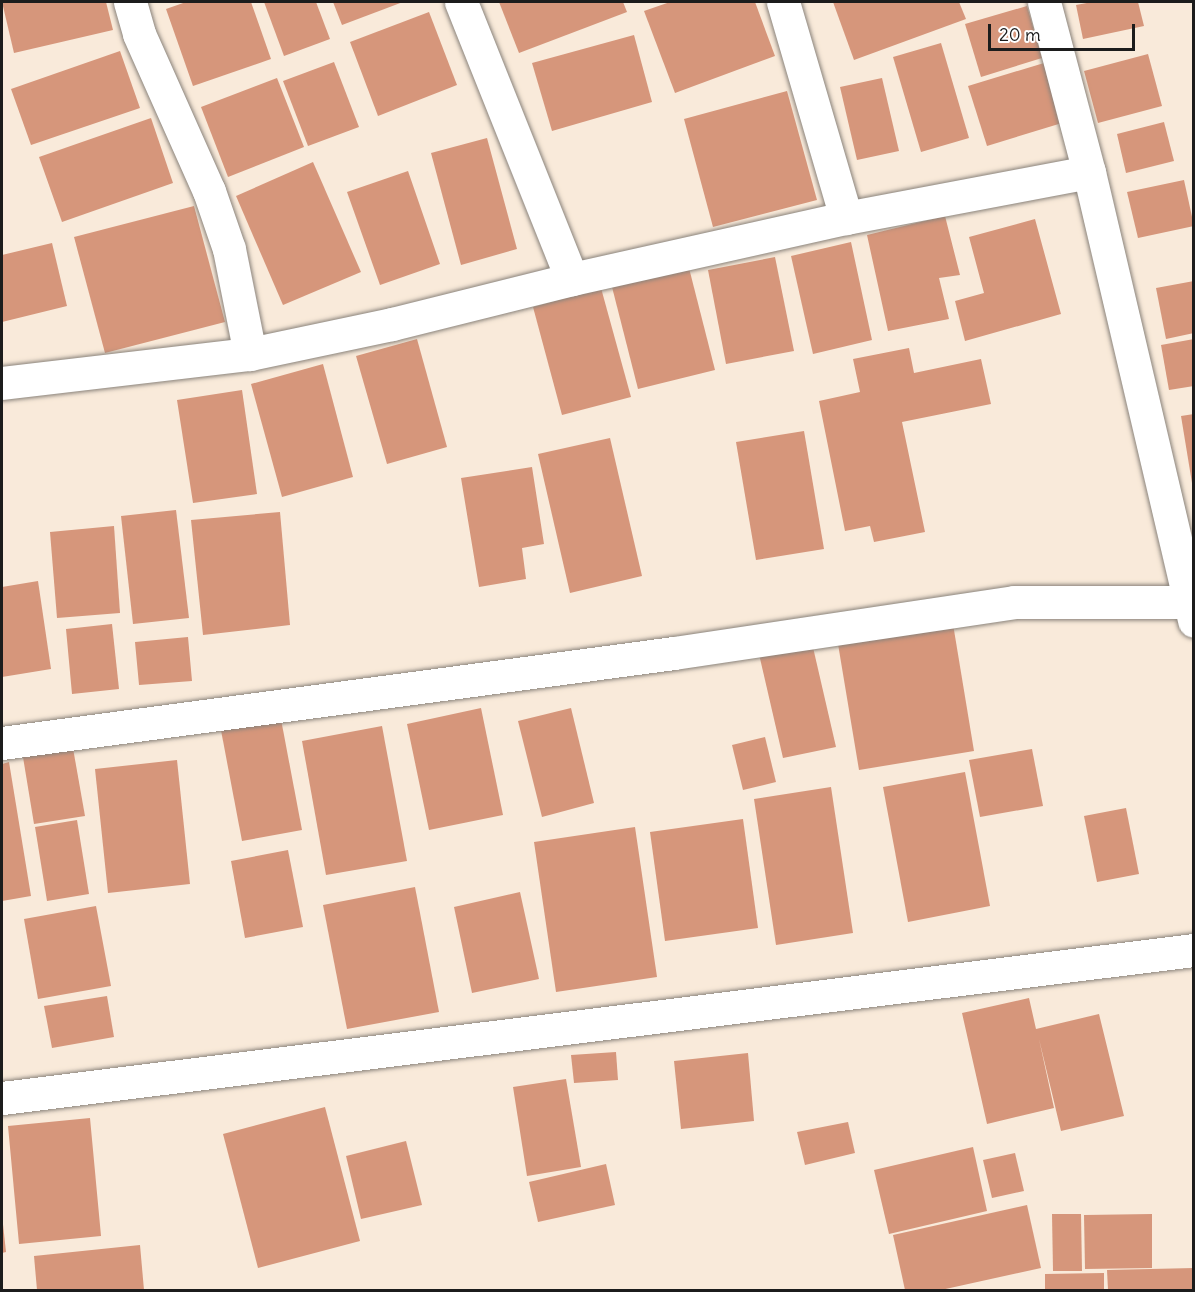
<!DOCTYPE html>
<style>
body{margin:0}
#map{position:relative;width:1195px;height:1292px;overflow:hidden;background:#f9eada;font-family:Delius,sans-serif}
div>[style]{position:absolute}
[style*='--x']{left:calc(var(--x)*1px);top:calc(var(--y)*1px);width:calc(var(--w)*1px);rotate:calc(var(--a)*1deg)}
.building>*{inset:0;background:#d6967b}
.roads{filter:drop-shadow(0 0 2px #8a837b) drop-shadow(0 0 2px #8a837b)}
.street>*{height:33px;margin:-16.5px;padding:0 16.5px;transform-origin:16.5px;border-radius:16.5px;background:#fff}
.secondary>*{height:33px;margin:-16.5px;padding:0 16.5px;transform-origin:16.5px;border-radius:16.5px;background:#fff}
span{translate:-50% -50%;white-space:nowrap;text-align:center;line-height:1.15;-webkit-text-stroke:4.5px #fff;paint-order:stroke}
.frame{position:absolute;inset:0;border:3px solid #1c1c1c;pointer-events:none}
.scale{position:absolute;left:988px;top:24px;width:147px;height:27px;box-sizing:border-box;border:3px solid #1c1c1c;border-top:0;padding-left:8px;font-size:18px;line-height:21px;white-space:nowrap;color:#1c1c1c;-webkit-text-stroke:4px #fff;paint-order:stroke}
</style>
<div id="map">
<div class="building">
<i style="clip-path:polygon(2px 2px,106px 2px,113px 30px,14px 53px)"></i>
<i style="clip-path:polygon(186px 2px,251px 2px,271px 59px,193px 86px,166px 9px)"></i>
<i style="clip-path:polygon(264px 2px,316px 2px,330px 39px,284px 56px)"></i>
<i style="clip-path:polygon(333px 2px,403px 2px,342px 25px)"></i>
<i style="clip-path:polygon(499px 2px,623px 2px,627px 12px,519px 53px)"></i>
<i style="clip-path:polygon(670px 2px,755px 2px,775px 56px,675px 93px,644px 11px)"></i>
<i style="clip-path:polygon(833px 2px,959px 2px,966px 19px,854px 60px)"></i>
<i style="clip-path:polygon(1092px 2px,1138px 2px,1144px 26px,1083px 39px,1076px 5px)"></i>
<i style="clip-path:polygon(1027px 6px,1042px 58px,981px 77px,965px 24px)"></i>
<i style="clip-path:polygon(429px 12px,457px 85px,378px 116px,350px 42px)"></i>
<i style="clip-path:polygon(634px 35px,652px 102px,552px 131px,532px 63px)"></i>
<i style="clip-path:polygon(941px 43px,969px 138px,921px 152px,893px 57px)"></i>
<i style="clip-path:polygon(120px 51px,140px 108px,31px 145px,11px 89px)"></i>
<i style="clip-path:polygon(1148px 54px,1162px 106px,1098px 123px,1084px 71px)"></i>
<i style="clip-path:polygon(334px 62px,359px 127px,308px 146px,283px 81px)"></i>
<i style="clip-path:polygon(1044px 63px,1062px 123px,987px 146px,968px 86px)"></i>
<i style="clip-path:polygon(277px 78px,304px 147px,228px 177px,201px 107px)"></i>
<i style="clip-path:polygon(882px 78px,899px 151px,857px 160px,840px 87px)"></i>
<i style="clip-path:polygon(787px 91px,817px 200px,713px 227px,684px 119px)"></i>
<i style="clip-path:polygon(151px 118px,173px 183px,62px 222px,39px 157px)"></i>
<i style="clip-path:polygon(1164px 122px,1174px 161px,1126px 173px,1117px 134px)"></i>
<i style="clip-path:polygon(487px 138px,517px 249px,461px 265px,431px 153px)"></i>
<i style="clip-path:polygon(313px 162px,361px 272px,283px 305px,236px 196px)"></i>
<i style="clip-path:polygon(408px 171px,440px 264px,380px 285px,347px 192px)"></i>
<i style="clip-path:polygon(1184px 180px,1194px 226px,1138px 238px,1127px 192px)"></i>
<i style="clip-path:polygon(194px 206px,225px 322px,105px 353px,74px 237px)"></i>
<i style="clip-path:polygon(945px 216px,960px 275px,939px 278px,949px 319px,888px 331px,867px 235px)"></i>
<i style="clip-path:polygon(1035px 219px,1061px 314px,965px 341px,955px 301px,984px 293px,969px 237px)"></i>
<i style="clip-path:polygon(851px 242px,872px 340px,813px 354px,791px 256px)"></i>
<i style="clip-path:polygon(52px 243px,67px 306px,2px 322px,2px 255px)"></i>
<i style="clip-path:polygon(775px 257px,794px 351px,726px 364px,708px 270px)"></i>
<i style="clip-path:polygon(689px 268px,715px 370px,638px 389px,612px 287px)"></i>
<i style="clip-path:polygon(1194px 281px,1194px 333px,1166px 339px,1156px 288px)"></i>
<i style="clip-path:polygon(601px 288px,631px 397px,562px 415px,533px 307px)"></i>
<i style="clip-path:polygon(417px 339px,447px 447px,387px 464px,356px 356px)"></i>
<i style="clip-path:polygon(1194px 339px,1194px 386px,1169px 390px,1161px 345px)"></i>
<i style="clip-path:polygon(909px 348px,914px 373px,981px 359px,991px 404px,902px 422px,925px 532px,874px 542px,870px 526px,845px 531px,819px 401px,860px 392px,853px 359px)"></i>
<i style="clip-path:polygon(323px 364px,353px 477px,282px 497px,251px 384px)"></i>
<i style="clip-path:polygon(242px 390px,257px 494px,193px 503px,177px 400px)"></i>
<i style="clip-path:polygon(1194px 414px,1194px 483px,1192px 483px,1181px 416px)"></i>
<i style="clip-path:polygon(804px 431px,824px 549px,756px 560px,736px 442px)"></i>
<i style="clip-path:polygon(610px 438px,642px 576px,570px 593px,538px 454px)"></i>
<i style="clip-path:polygon(532px 467px,544px 544px,522px 548px,526px 579px,479px 587px,461px 478px)"></i>
<i style="clip-path:polygon(176px 510px,189px 618px,133px 624px,121px 516px)"></i>
<i style="clip-path:polygon(280px 512px,290px 625px,203px 635px,191px 520px)"></i>
<i style="clip-path:polygon(114px 526px,120px 613px,57px 618px,50px 532px)"></i>
<i style="clip-path:polygon(38px 581px,51px 669px,2px 677px,2px 587px)"></i>
<i style="clip-path:polygon(112px 624px,119px 689px,72px 694px,66px 629px)"></i>
<i style="clip-path:polygon(953px 624px,974px 751px,859px 770px,838px 644px)"></i>
<i style="clip-path:polygon(188px 637px,192px 681px,139px 685px,135px 642px)"></i>
<i style="clip-path:polygon(812px 643px,836px 747px,783px 758px,759px 654px)"></i>
<i style="clip-path:polygon(481px 708px,503px 815px,429px 830px,407px 724px)"></i>
<i style="clip-path:polygon(571px 708px,594px 803px,542px 817px,518px 721px)"></i>
<i style="clip-path:polygon(280px 714px,302px 830px,242px 841px,220px 725px)"></i>
<i style="clip-path:polygon(382px 726px,407px 861px,326px 875px,302px 741px)"></i>
<i style="clip-path:polygon(71px 737px,85px 816px,34px 824px,21px 745px)"></i>
<i style="clip-path:polygon(765px 737px,776px 782px,743px 790px,732px 745px)"></i>
<i style="clip-path:polygon(1032px 749px,1043px 806px,980px 817px,969px 760px)"></i>
<i style="clip-path:polygon(177px 760px,190px 884px,108px 893px,95px 769px)"></i>
<i style="clip-path:polygon(9px 762px,31px 896px,2px 901px,2px 764px)"></i>
<i style="clip-path:polygon(965px 772px,990px 906px,908px 922px,883px 787px)"></i>
<i style="clip-path:polygon(831px 787px,853px 933px,776px 945px,754px 799px)"></i>
<i style="clip-path:polygon(1126px 808px,1139px 874px,1097px 882px,1084px 816px)"></i>
<i style="clip-path:polygon(743px 819px,758px 928px,665px 941px,650px 832px)"></i>
<i style="clip-path:polygon(77px 820px,89px 894px,47px 901px,35px 827px)"></i>
<i style="clip-path:polygon(635px 827px,657px 977px,556px 992px,534px 842px)"></i>
<i style="clip-path:polygon(288px 850px,303px 927px,245px 938px,231px 861px)"></i>
<i style="clip-path:polygon(415px 887px,439px 1012px,347px 1029px,323px 905px)"></i>
<i style="clip-path:polygon(520px 892px,539px 979px,472px 993px,454px 907px)"></i>
<i style="clip-path:polygon(96px 906px,111px 986px,38px 999px,24px 919px)"></i>
<i style="clip-path:polygon(107px 996px,114px 1037px,52px 1048px,44px 1006px)"></i>
<i style="clip-path:polygon(1029px 998px,1036px 1029px,1099px 1014px,1124px 1116px,1061px 1131px,1039px 1039px,1054px 1108px,987px 1124px,962px 1013px)"></i>
<i style="clip-path:polygon(616px 1052px,618px 1080px,574px 1083px,571px 1055px)"></i>
<i style="clip-path:polygon(748px 1053px,754px 1121px,681px 1129px,674px 1061px)"></i>
<i style="clip-path:polygon(566px 1079px,581px 1167px,527px 1176px,513px 1087px)"></i>
<i style="clip-path:polygon(325px 1107px,360px 1241px,258px 1268px,223px 1134px)"></i>
<i style="clip-path:polygon(90px 1118px,101px 1236px,19px 1244px,8px 1126px)"></i>
<i style="clip-path:polygon(848px 1122px,855px 1153px,805px 1165px,797px 1132px)"></i>
<i style="clip-path:polygon(406px 1141px,422px 1205px,361px 1219px,346px 1156px)"></i>
<i style="clip-path:polygon(973px 1147px,987px 1211px,889px 1234px,874px 1170px)"></i>
<i style="clip-path:polygon(1015px 1153px,1024px 1191px,992px 1198px,983px 1160px)"></i>
<i style="clip-path:polygon(606px 1164px,615px 1205px,538px 1222px,529px 1182px)"></i>
<i style="clip-path:polygon(1027px 1205px,1041px 1268px,941px 1290px,905px 1290px,893px 1235px)"></i>
<i style="clip-path:polygon(1052px 1214px,1081px 1214px,1082px 1271px,1053px 1271px)"></i>
<i style="clip-path:polygon(1152px 1214px,1152px 1268px,1085px 1269px,1084px 1215px)"></i>
<i style="clip-path:polygon(2px 1215px,6px 1252px,2px 1253px)"></i>
<i style="clip-path:polygon(140px 1245px,144px 1290px,37px 1290px,34px 1256px)"></i>
<i style="clip-path:polygon(1194px 1268px,1194px 1290px,1108px 1290px,1107px 1270px)"></i>
<i style="clip-path:polygon(1104px 1273px,1104px 1290px,1045px 1290px,1045px 1274px)"></i>
</div>
<div class="roads">
<div class="street">
<i style="--x:130;--y:2;--w:33;--a:74"></i>
<i style="--x:139;--y:34;--w:172;--a:66"></i>
<i style="--x:209;--y:191;--w:61;--a:71"></i>
<i style="--x:229;--y:249;--w:107;--a:78.7"></i>
<i style="--x:461;--y:2;--w:298;--a:68.2"></i>
<i style="--x:783;--y:2;--w:225;--a:73.7"></i>
<i style="--x:2;--y:383;--w:250;--a:-6.7"></i>
<i style="--x:250;--y:354;--w:145;--a:-11.9"></i>
<i style="--x:392;--y:324;--w:186;--a:-14"></i>
<i style="--x:572;--y:279;--w:281;--a:-12.6"></i>
<i style="--x:846;--y:218;--w:247;--a:-10.7"></i>
<i style="--x:2;--y:743;--w:678;--a:-7.63"></i>
<i style="--x:674;--y:653;--w:344;--a:-8.5"></i>
<i style="--x:1014;--y:602;--w:175;--a:0"></i>
<i style="--x:2;--y:1098;--w:1201;--a:-7.08"></i>
</div>
<div class="secondary">
<i style="--x:1044;--y:2;--w:176;--a:75.2"></i>
<i style="--x:1089;--y:172;--w:461;--a:76.8"></i>
</div>
</div>
<div class="frame"></div>
<div class="scale">20 m</div>
</div>
